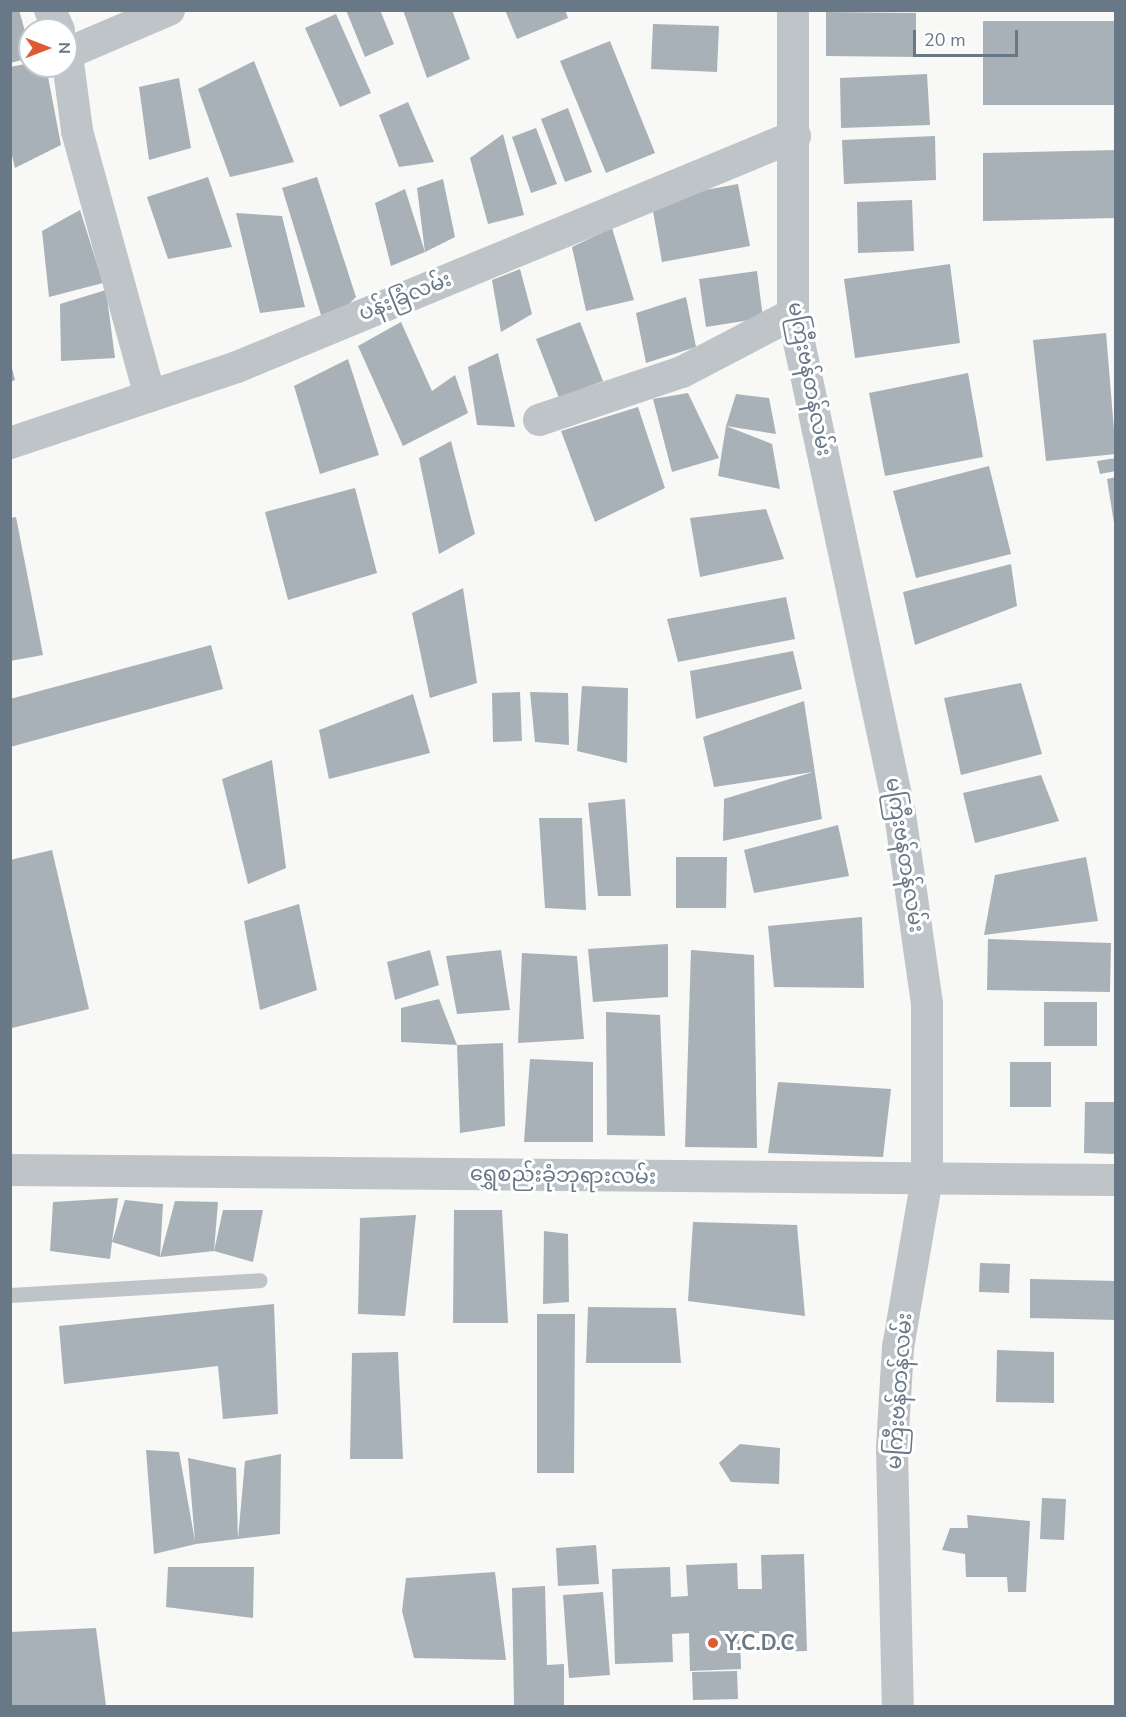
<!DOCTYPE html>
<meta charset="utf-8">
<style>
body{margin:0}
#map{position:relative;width:1126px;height:1717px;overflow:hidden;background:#f8f8f6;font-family:"Nunito Sans","Noto Sans Myanmar",sans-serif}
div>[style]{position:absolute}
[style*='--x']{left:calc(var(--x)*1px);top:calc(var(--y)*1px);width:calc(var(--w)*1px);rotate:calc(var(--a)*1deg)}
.building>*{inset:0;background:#a8b1b7}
.service>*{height:15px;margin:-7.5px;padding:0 7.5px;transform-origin:7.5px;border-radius:7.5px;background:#bfc4c8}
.minor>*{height:32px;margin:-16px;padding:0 16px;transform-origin:16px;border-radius:16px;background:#bfc4c8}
.dots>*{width:16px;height:16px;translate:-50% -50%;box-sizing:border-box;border:3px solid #fff;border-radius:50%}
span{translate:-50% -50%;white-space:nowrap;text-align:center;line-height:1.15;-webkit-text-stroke:6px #fff;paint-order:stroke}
.street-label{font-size:21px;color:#687886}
.poi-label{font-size:21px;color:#687886;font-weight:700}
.left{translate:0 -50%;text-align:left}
.frame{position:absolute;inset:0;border:12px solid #687886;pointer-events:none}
.north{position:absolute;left:18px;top:18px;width:60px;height:60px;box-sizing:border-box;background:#fff;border:2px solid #c3c9cf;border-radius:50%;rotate:90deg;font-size:16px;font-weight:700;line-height:24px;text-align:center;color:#687886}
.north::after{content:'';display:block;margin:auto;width:21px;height:27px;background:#de5a30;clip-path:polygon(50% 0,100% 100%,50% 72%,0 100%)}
.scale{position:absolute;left:913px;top:30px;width:105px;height:27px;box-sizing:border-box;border:3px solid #687886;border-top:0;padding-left:8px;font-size:18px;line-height:21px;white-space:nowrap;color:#687886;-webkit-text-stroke:4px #fff;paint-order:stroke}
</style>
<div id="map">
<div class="building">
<i style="clip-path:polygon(10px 10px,19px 10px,30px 49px,30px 58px,10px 63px)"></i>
<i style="clip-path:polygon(346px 10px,380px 10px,394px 44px,365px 57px)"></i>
<i style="clip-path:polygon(403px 10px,452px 10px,470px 59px,427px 78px)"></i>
<i style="clip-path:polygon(505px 10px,565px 10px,568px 18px,517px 39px)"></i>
<i style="clip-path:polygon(826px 12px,916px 13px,916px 57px,826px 56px)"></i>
<i style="clip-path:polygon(336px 14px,371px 93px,340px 107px,305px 28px)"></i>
<i style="clip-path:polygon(983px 21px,1116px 21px,1116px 105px,983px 105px)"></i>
<i style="clip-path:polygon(653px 24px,719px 26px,717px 72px,651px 69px)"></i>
<i style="clip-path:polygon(610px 41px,655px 153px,606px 173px,560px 61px)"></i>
<i style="clip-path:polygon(254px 61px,294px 162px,230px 177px,198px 89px)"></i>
<i style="clip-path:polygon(30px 63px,46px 66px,61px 145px,15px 168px,10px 147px,10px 67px)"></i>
<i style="clip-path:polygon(927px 74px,930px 125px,841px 128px,840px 78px)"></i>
<i style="clip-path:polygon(179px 78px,191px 148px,149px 160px,139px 87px)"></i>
<i style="clip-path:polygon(408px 102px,434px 162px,399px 167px,379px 115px)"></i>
<i style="clip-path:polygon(568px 108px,592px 172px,565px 182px,541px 119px)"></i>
<i style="clip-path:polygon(536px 128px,557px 184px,531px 193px,512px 137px)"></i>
<i style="clip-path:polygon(503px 134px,524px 215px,488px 224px,470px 158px)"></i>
<i style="clip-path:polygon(935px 136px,936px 180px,844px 184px,842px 140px)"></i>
<i style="clip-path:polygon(1116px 150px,1116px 218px,983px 221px,983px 153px)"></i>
<i style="clip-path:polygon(208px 177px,232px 247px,168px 259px,147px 197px)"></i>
<i style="clip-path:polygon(317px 177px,356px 297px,325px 328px,282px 188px)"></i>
<i style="clip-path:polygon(443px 179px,455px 237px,425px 252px,417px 188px)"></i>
<i style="clip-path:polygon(738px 184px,750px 246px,662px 262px,651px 200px)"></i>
<i style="clip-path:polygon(405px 189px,425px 252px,391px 266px,375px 203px)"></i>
<i style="clip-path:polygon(912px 200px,914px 251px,858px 253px,857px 202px)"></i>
<i style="clip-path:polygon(80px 210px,103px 283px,49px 297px,42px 231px)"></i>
<i style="clip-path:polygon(236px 213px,282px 216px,305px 307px,260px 313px)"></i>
<i style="clip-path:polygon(612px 228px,634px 300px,586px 311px,572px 247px)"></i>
<i style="clip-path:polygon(950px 264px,960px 343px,855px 358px,844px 279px)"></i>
<i style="clip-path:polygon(520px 269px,532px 314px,501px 332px,492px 280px)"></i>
<i style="clip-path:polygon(757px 271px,763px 318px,706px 327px,699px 279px)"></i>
<i style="clip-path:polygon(106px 290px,115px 358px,61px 361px,60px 304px)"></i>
<i style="clip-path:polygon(686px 297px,696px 347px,646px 363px,636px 313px)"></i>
<i style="clip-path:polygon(401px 322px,432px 391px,455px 375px,468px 413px,403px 446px,358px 346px)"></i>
<i style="clip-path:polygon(580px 322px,603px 381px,559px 398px,536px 339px)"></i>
<i style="clip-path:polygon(1106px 333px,1116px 454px,1046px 461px,1033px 340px)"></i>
<i style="clip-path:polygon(498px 353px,515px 427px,477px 425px,468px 367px)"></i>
<i style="clip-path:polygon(348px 359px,379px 455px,320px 474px,294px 386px)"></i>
<i style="clip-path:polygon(10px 360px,15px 380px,10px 382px)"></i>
<i style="clip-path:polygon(968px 373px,983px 457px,885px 476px,869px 393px)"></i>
<i style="clip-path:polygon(688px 393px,719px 458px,672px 472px,653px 399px)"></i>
<i style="clip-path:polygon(736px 394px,769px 398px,776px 434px,726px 426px)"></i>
<i style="clip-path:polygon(638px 407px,665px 488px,595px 522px,561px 431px)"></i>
<i style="clip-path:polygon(726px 426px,772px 444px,780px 489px,718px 476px)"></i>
<i style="clip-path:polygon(451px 441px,475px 534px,439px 554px,419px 458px)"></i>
<i style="clip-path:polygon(1116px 458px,1116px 471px,1100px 474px,1097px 461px)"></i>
<i style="clip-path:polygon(989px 466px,1011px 554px,916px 578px,893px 491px)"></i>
<i style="clip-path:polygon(1116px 477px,1116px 523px,1114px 523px,1107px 479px)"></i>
<i style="clip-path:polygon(355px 488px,377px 573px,288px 600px,265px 512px)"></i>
<i style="clip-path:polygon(766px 509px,784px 559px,700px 577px,690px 518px)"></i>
<i style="clip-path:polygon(16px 517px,43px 655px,10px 661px,10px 518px)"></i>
<i style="clip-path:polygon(1011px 564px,1017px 606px,915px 645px,903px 592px)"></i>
<i style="clip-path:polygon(463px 588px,477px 683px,430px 698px,412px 613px)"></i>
<i style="clip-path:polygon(786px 597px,795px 639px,678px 662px,667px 619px)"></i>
<i style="clip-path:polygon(211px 645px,223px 689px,10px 747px,10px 699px)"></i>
<i style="clip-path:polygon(793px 651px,802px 689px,696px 719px,690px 671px)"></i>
<i style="clip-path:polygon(1021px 683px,1042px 754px,961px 775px,944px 698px)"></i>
<i style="clip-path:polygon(582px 686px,628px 688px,627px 763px,577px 751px)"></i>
<i style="clip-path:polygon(520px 692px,522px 741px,493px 742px,492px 693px)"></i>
<i style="clip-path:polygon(530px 692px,568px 693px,569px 745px,535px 742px)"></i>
<i style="clip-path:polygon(413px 694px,430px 753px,329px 779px,319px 730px)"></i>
<i style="clip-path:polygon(804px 701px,822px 819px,723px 841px,724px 799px,813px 772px,714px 787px,703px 737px)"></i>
<i style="clip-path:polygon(272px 760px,286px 868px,248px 884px,222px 779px)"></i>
<i style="clip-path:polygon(1041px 775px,1059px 821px,975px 843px,963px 793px)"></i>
<i style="clip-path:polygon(625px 799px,631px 896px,598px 896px,588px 803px)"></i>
<i style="clip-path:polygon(539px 818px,582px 818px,586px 910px,545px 908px)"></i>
<i style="clip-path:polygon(838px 825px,849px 876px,754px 893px,744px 850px)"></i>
<i style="clip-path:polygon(52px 850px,89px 1009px,12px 1028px,10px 860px)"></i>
<i style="clip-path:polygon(676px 857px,727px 857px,726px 908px,676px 908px)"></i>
<i style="clip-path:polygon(1086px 857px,1098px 921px,984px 935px,995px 875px)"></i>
<i style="clip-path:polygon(299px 904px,317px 990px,260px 1010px,244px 921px)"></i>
<i style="clip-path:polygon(862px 917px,864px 988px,774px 987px,768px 926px)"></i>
<i style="clip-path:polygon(988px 939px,1111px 943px,1110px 992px,987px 990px)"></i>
<i style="clip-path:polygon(668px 944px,668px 997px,593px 1002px,588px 949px)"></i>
<i style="clip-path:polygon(430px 950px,439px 985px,395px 1000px,387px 962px)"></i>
<i style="clip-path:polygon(501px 950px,510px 1010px,457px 1014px,446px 956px)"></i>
<i style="clip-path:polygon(691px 950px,754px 955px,757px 1148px,685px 1147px)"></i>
<i style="clip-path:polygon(522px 953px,577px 956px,584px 1039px,518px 1043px)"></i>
<i style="clip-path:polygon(439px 999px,457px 1045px,401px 1042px,401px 1008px)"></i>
<i style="clip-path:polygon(1044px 1002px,1097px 1002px,1097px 1046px,1044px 1046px)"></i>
<i style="clip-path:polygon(606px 1012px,660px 1015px,665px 1136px,607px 1135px)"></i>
<i style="clip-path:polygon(503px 1043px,505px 1126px,460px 1133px,457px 1045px)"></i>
<i style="clip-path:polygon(530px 1059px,593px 1062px,593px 1142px,524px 1142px)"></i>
<i style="clip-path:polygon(1010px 1062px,1051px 1062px,1051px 1107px,1010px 1107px)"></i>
<i style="clip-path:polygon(778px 1082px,891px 1089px,883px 1157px,768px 1153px)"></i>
<i style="clip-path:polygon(1085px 1102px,1116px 1102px,1116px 1154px,1084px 1153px)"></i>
<i style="clip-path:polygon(118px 1198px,112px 1242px,125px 1200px,163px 1204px,160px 1257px,112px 1242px,110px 1259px,50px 1251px,53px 1202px)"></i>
<i style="clip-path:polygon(175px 1201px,218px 1202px,214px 1251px,160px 1257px)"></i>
<i style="clip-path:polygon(223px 1210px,263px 1210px,253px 1262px,214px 1251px)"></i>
<i style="clip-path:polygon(454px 1210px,502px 1210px,508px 1323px,453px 1323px)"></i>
<i style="clip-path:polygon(416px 1215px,405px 1316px,358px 1314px,360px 1218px)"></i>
<i style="clip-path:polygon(693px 1222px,797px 1225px,805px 1316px,688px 1301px)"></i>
<i style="clip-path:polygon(544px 1231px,568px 1234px,569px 1302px,543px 1304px)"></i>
<i style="clip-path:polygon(980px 1263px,1010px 1264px,1009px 1293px,979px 1292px)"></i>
<i style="clip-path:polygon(1030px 1279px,1116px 1281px,1116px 1320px,1030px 1318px)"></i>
<i style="clip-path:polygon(274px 1304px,278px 1414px,223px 1419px,218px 1366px,64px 1384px,59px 1326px)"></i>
<i style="clip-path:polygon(588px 1307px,676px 1308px,681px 1363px,586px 1363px)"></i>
<i style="clip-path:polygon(537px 1314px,575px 1314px,574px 1473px,537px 1473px)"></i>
<i style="clip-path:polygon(997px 1350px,1054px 1352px,1054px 1403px,996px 1402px)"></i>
<i style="clip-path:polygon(398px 1352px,403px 1459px,350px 1459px,352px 1353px)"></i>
<i style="clip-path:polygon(740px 1444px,780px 1448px,779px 1484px,731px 1482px,719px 1463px)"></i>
<i style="clip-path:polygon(146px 1450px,179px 1452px,195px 1541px,188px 1458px,236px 1468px,238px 1539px,245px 1461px,281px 1454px,280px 1534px,196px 1544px,154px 1554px)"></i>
<i style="clip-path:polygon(1042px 1498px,1066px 1499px,1064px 1540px,1040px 1539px)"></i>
<i style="clip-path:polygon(967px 1515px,1030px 1521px,1026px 1592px,1008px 1592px,1007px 1577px,966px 1577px,965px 1554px,942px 1550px,950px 1528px,968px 1528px)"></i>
<i style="clip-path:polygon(596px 1545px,599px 1584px,558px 1586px,556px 1548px)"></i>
<i style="clip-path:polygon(804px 1554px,807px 1651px,767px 1652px,766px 1633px,740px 1633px,741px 1669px,690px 1671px,689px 1633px,672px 1634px,673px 1662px,615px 1664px,612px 1569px,670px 1567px,671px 1597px,688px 1596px,686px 1565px,737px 1563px,738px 1589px,762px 1589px,761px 1555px)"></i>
<i style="clip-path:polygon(168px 1567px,254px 1567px,253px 1618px,166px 1607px)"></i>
<i style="clip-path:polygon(495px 1572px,506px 1660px,414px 1658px,402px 1611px,406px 1578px)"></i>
<i style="clip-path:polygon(545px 1586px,547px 1665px,564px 1664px,564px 1706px,514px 1706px,512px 1588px)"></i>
<i style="clip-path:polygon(603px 1592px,610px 1675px,569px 1678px,563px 1595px)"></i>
<i style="clip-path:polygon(96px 1628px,106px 1706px,10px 1706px,10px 1632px)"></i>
<i style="clip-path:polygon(737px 1671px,738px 1699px,693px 1700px,692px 1672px)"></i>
</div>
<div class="service">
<i style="--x:10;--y:1295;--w:250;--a:-3.4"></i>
</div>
<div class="minor">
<i style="--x:50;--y:10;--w:22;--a:66"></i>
<i style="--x:793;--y:10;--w:304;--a:90"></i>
<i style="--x:793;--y:314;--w:511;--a:77.92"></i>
<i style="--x:900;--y:814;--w:192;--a:81.9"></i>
<i style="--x:927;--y:1004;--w:174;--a:90"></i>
<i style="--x:927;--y:1178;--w:171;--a:99.7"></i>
<i style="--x:898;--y:1347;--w:102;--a:93.4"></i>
<i style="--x:892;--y:1449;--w:257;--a:88.7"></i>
<i style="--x:66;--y:47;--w:85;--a:82.5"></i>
<i style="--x:77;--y:131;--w:275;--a:74.6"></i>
<i style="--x:68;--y:53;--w:110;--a:-23.1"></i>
<i style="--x:539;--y:420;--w:151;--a:-18.6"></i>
<i style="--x:682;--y:372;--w:125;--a:-27.6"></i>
<i style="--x:10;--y:443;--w:239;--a:-18.5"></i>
<i style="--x:237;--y:367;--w:604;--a:-22.49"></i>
<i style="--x:10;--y:1170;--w:1106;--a:0.52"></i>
</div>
<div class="dots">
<i style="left:713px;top:1643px;background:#de5a30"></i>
</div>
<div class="street-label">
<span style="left:405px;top:296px;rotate:-22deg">ပန်းခြံလမ်း</span>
<span style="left:810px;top:379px;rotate:79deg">မကြီးဗန်တန်လမ်း</span>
<span style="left:905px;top:855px;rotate:81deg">မကြီးဗန်တန်လမ်း</span>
<span style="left:563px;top:1175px;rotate:1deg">ရွှေစည်းခုံဘုရားလမ်း</span>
<span style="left:899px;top:1391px;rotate:-86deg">မကြီးဗန်တန်လမ်း</span>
</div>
<div class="poi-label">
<span class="left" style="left:725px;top:1643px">Y.C.D.C</span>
</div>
<div class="frame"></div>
<div class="north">N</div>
<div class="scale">20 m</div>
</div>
